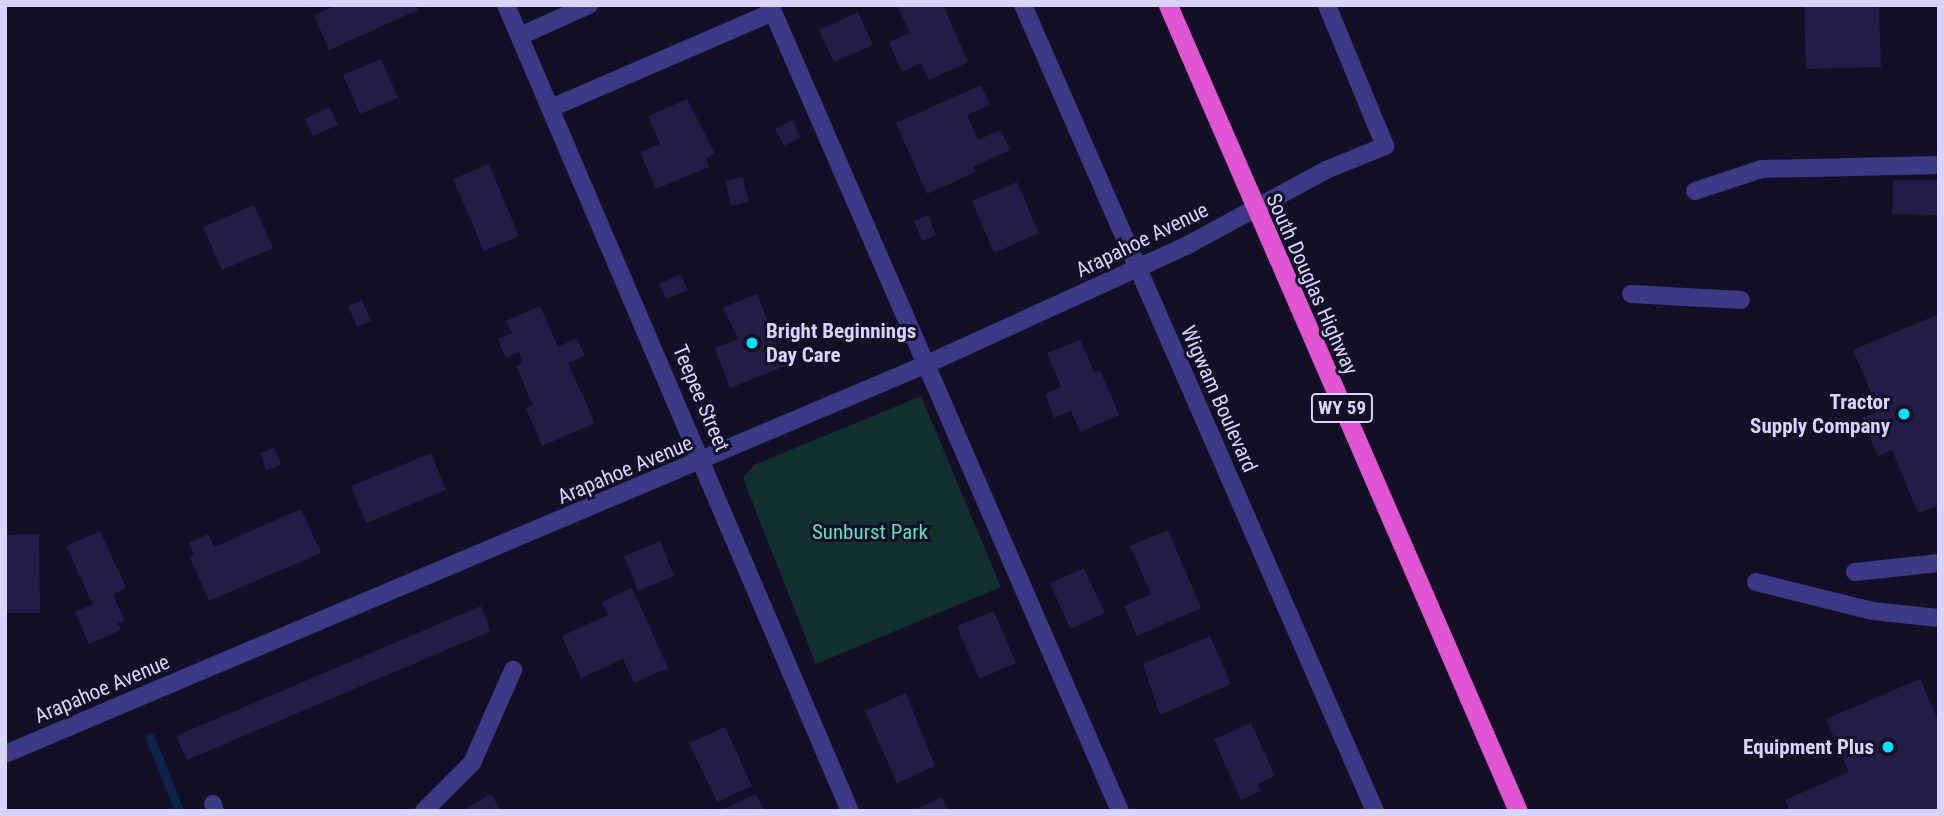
<!DOCTYPE html>
<style>
body{margin:0}
#map{position:relative;width:1944px;height:816px;overflow:hidden;background:#130f26;font-family:"Roboto Condensed",sans-serif}
div>[style]{position:absolute}
[style*='--x']{left:calc(var(--x)*1px);top:calc(var(--y)*1px);width:calc(var(--w)*1px);rotate:calc(var(--a)*1deg)}
.green>*{inset:0;background:#12302f}
.stream>*{height:9px;margin:-4.5px;padding:0 4.5px;transform-origin:4.5px;border-radius:4.5px;background:#0c2248}
.building>*{inset:0;background:#241b47}
.service>*{height:18px;margin:-9px;padding:0 9px;transform-origin:9px;border-radius:9px;background:#3d3a85}
.minor>*{height:18px;margin:-9px;padding:0 9px;transform-origin:9px;border-radius:9px;background:#3d3a85}
.trunk>*{height:19px;margin:-9.5px;padding:0 9.5px;transform-origin:9.5px;border-radius:9.5px;background:#e055d1}
.dots>*{width:19px;height:19px;translate:-50% -50%;box-sizing:border-box;border:4px solid #130f26;border-radius:50%}
span{translate:-50% -50%;white-space:nowrap;text-align:center;line-height:1.15;-webkit-text-stroke:6px #130f26;paint-order:stroke}
.shield-label span{padding:2px 5px;background:#130f26;border:2px solid;border-radius:5px;-webkit-text-stroke-width:0}
.shield-label{font-size:19px;color:#d9d4ff;font-weight:700}
.street-label{font-size:21px;color:#d9d4ff}
.poi-label{font-size:21px;color:#d9d4ff;font-weight:700}
.left{translate:0 -50%;text-align:left}
.right{translate:-100% -50%;text-align:right}
.park-label{font-size:21px;color:#5fe0c0}
.frame{position:absolute;inset:0;border:7px solid #d9d4ff;pointer-events:none}
</style>
<div id="map">
<div class="green">
<i style="clip-path:polygon(921px 396px,1001px 587px,816px 664px,743px 478px,754px 465px)"></i>
</div>
<div class="stream">
<i style="--x:150;--y:737;--w:79;--a:68.6"></i>
</div>
<div class="building">
<i style="clip-path:polygon(338px 5px,416px 5px,418px 10px,329px 50px,314px 15px)"></i>
<i style="clip-path:polygon(897px 5px,943px 5px,968px 62px,929px 80px,921px 63px,902px 72px,889px 42px,910px 33px)"></i>
<i style="clip-path:polygon(1804px 5px,1879px 5px,1881px 67px,1806px 69px)"></i>
<i style="clip-path:polygon(858px 12px,873px 45px,834px 62px,819px 30px)"></i>
<i style="clip-path:polygon(381px 59px,398px 98px,360px 114px,343px 75px)"></i>
<i style="clip-path:polygon(981px 85px,990px 105px,967px 115px,978px 140px,1001px 130px,1010px 150px,973px 167px,976px 172px,927px 194px,896px 123px)"></i>
<i style="clip-path:polygon(687px 99px,715px 154px,706px 158px,709px 167px,656px 189px,640px 152px,660px 144px,648px 116px)"></i>
<i style="clip-path:polygon(330px 107px,338px 125px,313px 136px,305px 119px)"></i>
<i style="clip-path:polygon(792px 120px,801px 137px,784px 146px,775px 129px)"></i>
<i style="clip-path:polygon(489px 164px,519px 236px,484px 251px,453px 179px)"></i>
<i style="clip-path:polygon(743px 177px,749px 202px,731px 206px,725px 181px)"></i>
<i style="clip-path:polygon(1893px 180px,1939px 180px,1939px 215px,1892px 214px)"></i>
<i style="clip-path:polygon(1017px 182px,1039px 233px,994px 253px,972px 201px)"></i>
<i style="clip-path:polygon(254px 205px,273px 248px,222px 270px,203px 227px)"></i>
<i style="clip-path:polygon(928px 215px,936px 235px,922px 241px,914px 221px)"></i>
<i style="clip-path:polygon(681px 274px,688px 290px,666px 299px,659px 284px)"></i>
<i style="clip-path:polygon(757px 294px,785px 366px,730px 388px,715px 348px,739px 339px,722px 308px)"></i>
<i style="clip-path:polygon(362px 300px,371px 321px,357px 327px,348px 306px)"></i>
<i style="clip-path:polygon(540px 306px,558px 347px,577px 338px,585px 356px,568px 363px,595px 423px,542px 446px,526px 408px,533px 405px,516px 366px,523px 363px,519px 352px,506px 358px,498px 339px,512px 333px,506px 321px)"></i>
<i style="clip-path:polygon(1939px 314px,1939px 505px,1918px 513px,1892px 450px,1878px 456px,1862px 418px,1879px 411px,1853px 350px)"></i>
<i style="clip-path:polygon(1080px 340px,1094px 373px,1100px 370px,1119px 415px,1080px 432px,1071px 411px,1054px 418px,1045px 394px,1061px 387px,1047px 353px)"></i>
<i style="clip-path:polygon(274px 448px,281px 465px,266px 471px,260px 453px)"></i>
<i style="clip-path:polygon(431px 453px,446px 490px,366px 523px,351px 486px)"></i>
<i style="clip-path:polygon(301px 509px,321px 553px,209px 601px,190px 557px,195px 556px,189px 543px,208px 534px,214px 547px)"></i>
<i style="clip-path:polygon(1168px 530px,1201px 608px,1137px 636px,1124px 606px,1151px 594px,1130px 546px)"></i>
<i style="clip-path:polygon(100px 531px,126px 588px,113px 594px,124px 620px,118px 623px,121px 630px,89px 644px,75px 612px,93px 604px,66px 546px)"></i>
<i style="clip-path:polygon(39px 534px,40px 613px,5px 613px,5px 535px)"></i>
<i style="clip-path:polygon(660px 541px,674px 576px,638px 591px,624px 556px)"></i>
<i style="clip-path:polygon(1084px 568px,1105px 613px,1070px 629px,1050px 583px)"></i>
<i style="clip-path:polygon(632px 588px,668px 668px,634px 683px,623px 659px,581px 678px,562px 636px,608px 615px,601px 602px)"></i>
<i style="clip-path:polygon(481px 606px,491px 631px,187px 760px,176px 736px)"></i>
<i style="clip-path:polygon(994px 611px,1016px 663px,979px 679px,957px 626px)"></i>
<i style="clip-path:polygon(1210px 636px,1231px 684px,1160px 715px,1143px 664px)"></i>
<i style="clip-path:polygon(1920px 679px,1939px 722px,1939px 811px,1790px 811px,1785px 800px,1849px 772px,1826px 719px)"></i>
<i style="clip-path:polygon(906px 693px,935px 766px,897px 783px,865px 711px)"></i>
<i style="clip-path:polygon(1251px 723px,1275px 776px,1258px 784px,1261px 791px,1241px 800px,1214px 739px)"></i>
<i style="clip-path:polygon(725px 727px,752px 786px,717px 802px,689px 743px)"></i>
<i style="clip-path:polygon(491px 794px,501px 811px,462px 811px)"></i>
<i style="clip-path:polygon(756px 794px,765px 811px,720px 811px)"></i>
<i style="clip-path:polygon(942px 797px,949px 811px,913px 811px)"></i>
</div>
<div class="service">
<i style="--x:770;--y:5;--w:879;--a:66.53"></i>
<i style="--x:520;--y:36;--w:76;--a:-24.2"></i>
<i style="--x:551;--y:108;--w:242;--a:-23.4"></i>
<i style="--x:1695;--y:191;--w:71;--a:-18.2"></i>
<i style="--x:1762;--y:169;--w:177;--a:-1.3"></i>
<i style="--x:1631;--y:294;--w:110;--a:3.1"></i>
<i style="--x:1855;--y:572;--w:84;--a:-6.1"></i>
<i style="--x:1756;--y:582;--w:120;--a:14"></i>
<i style="--x:1872;--y:611;--w:67;--a:6"></i>
<i style="--x:213;--y:804;--w:7;--a:74"></i>
<i style="--x:424;--y:811;--w:68;--a:-45"></i>
<i style="--x:472;--y:763;--w:102;--a:-66.2"></i>
</div>
<div class="minor">
<i style="--x:506;--y:5;--w:876;--a:66.89"></i>
<i style="--x:1023;--y:5;--w:880;--a:66.41"></i>
<i style="--x:5;--y:754;--w:1001;--a:-22.93"></i>
<i style="--x:927;--y:364;--w:285;--a:-24.5"></i>
<i style="--x:1186;--y:246;--w:159;--a:-28.5"></i>
<i style="--x:1326;--y:170;--w:64;--a:-22.1"></i>
<i style="--x:1385;--y:146;--w:152;--a:-112.4"></i>
</div>
<div class="trunk">
<i style="--x:1168;--y:5;--w:879;--a:66.53"></i>
</div>
<div class="dots">
<i style="left:752px;top:343px;background:#00e5ff"></i>
<i style="left:1904px;top:414px;background:#00e5ff"></i>
<i style="left:1888px;top:747px;background:#00e5ff"></i>
</div>
<div class="shield-label">
<span style="left:1342px;top:408px">WY 59</span>
</div>
<div class="street-label">
<span style="left:1142px;top:240px;rotate:-26deg">Arapahoe Avenue</span>
<span style="left:1312px;top:284px;rotate:66deg">South Douglas Highway</span>
<span style="left:701px;top:398px;rotate:67deg">Teepee Street</span>
<span style="left:1219px;top:399px;rotate:66deg">Wigwam Boulevard</span>
<span style="left:625px;top:470px;rotate:-23deg">Arapahoe Avenue</span>
<span style="left:102px;top:689px;rotate:-23deg">Arapahoe Avenue</span>
</div>
<div class="poi-label">
<span class="left" style="left:766px;top:343px">Bright Beginnings<br>Day Care</span>
<span class="right" style="left:1890px;top:414px">Tractor<br>Supply Company</span>
<span class="right" style="left:1874px;top:747px">Equipment Plus</span>
</div>
<div class="park-label">
<span style="left:870px;top:532px">Sunburst Park</span>
</div>
<div class="frame"></div>
</div>
